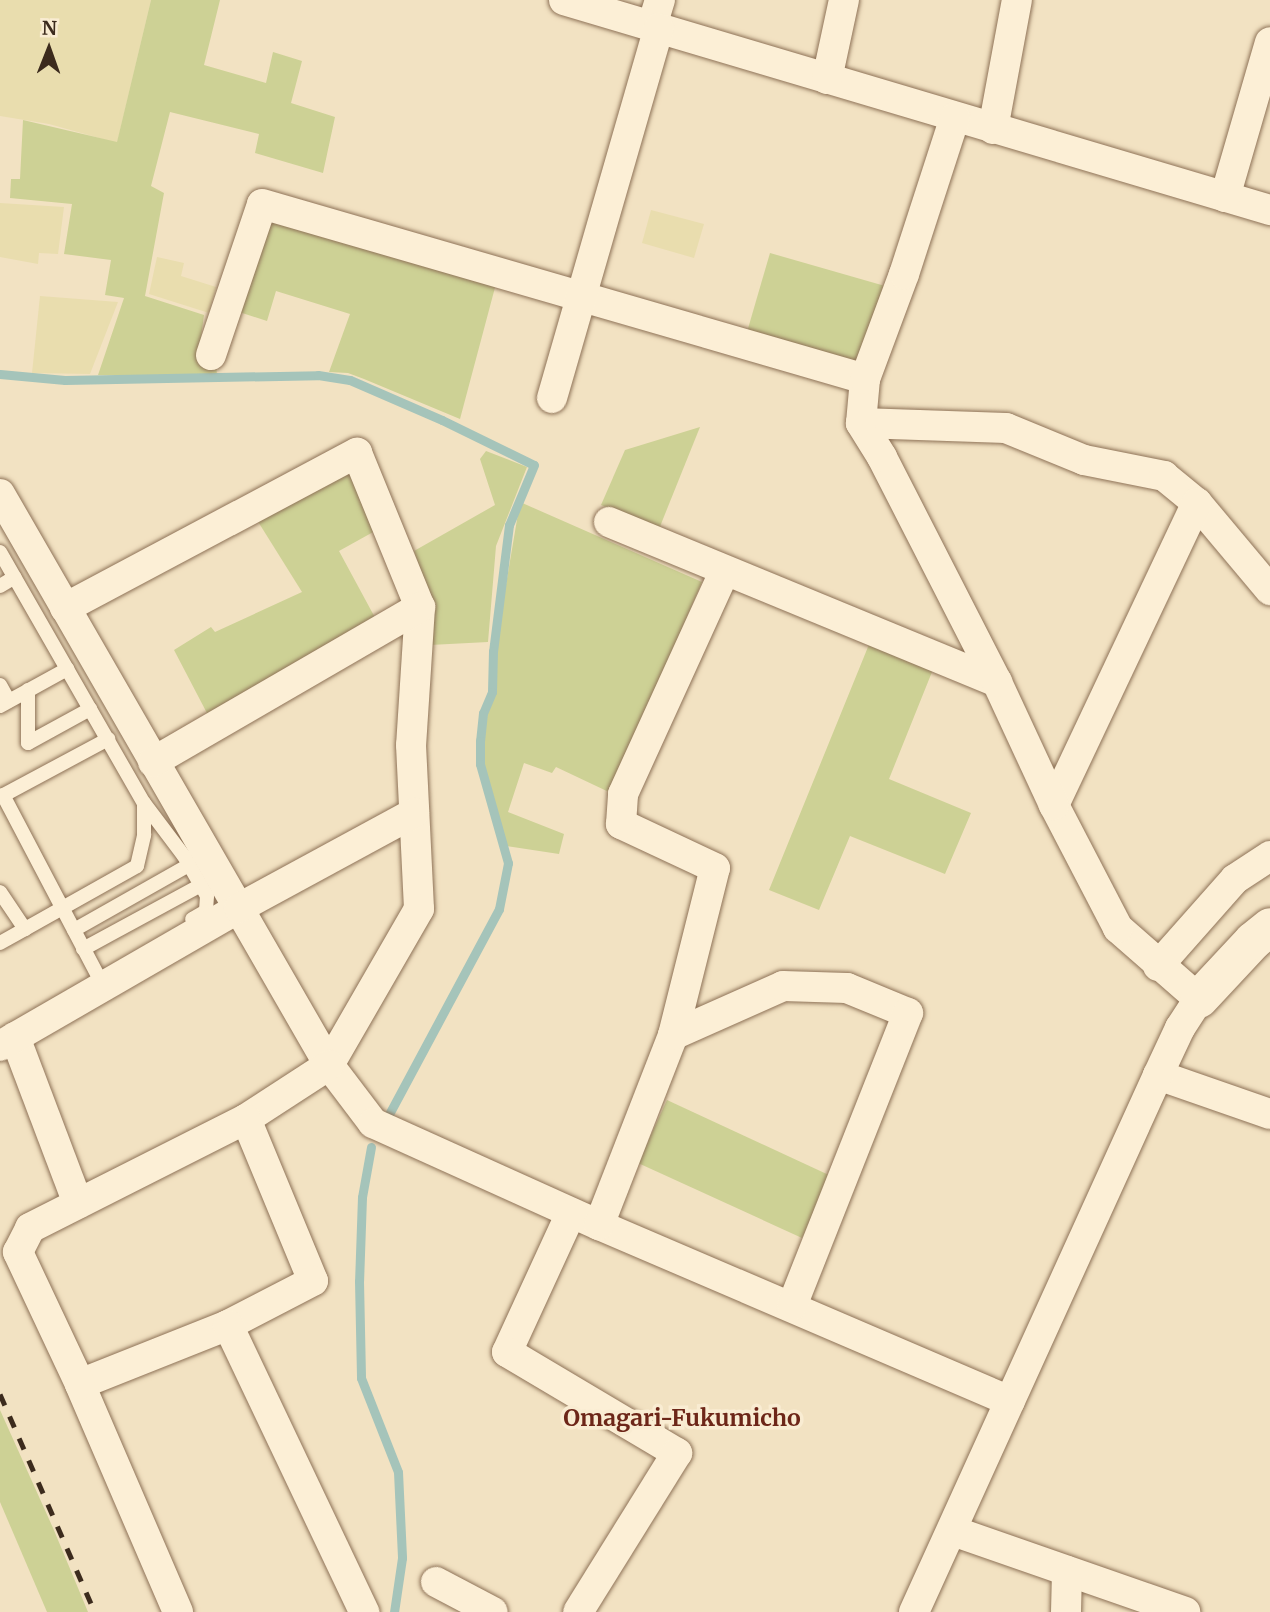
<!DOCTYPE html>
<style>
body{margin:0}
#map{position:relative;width:1270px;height:1612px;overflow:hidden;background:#f2e2c2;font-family:Merriweather,serif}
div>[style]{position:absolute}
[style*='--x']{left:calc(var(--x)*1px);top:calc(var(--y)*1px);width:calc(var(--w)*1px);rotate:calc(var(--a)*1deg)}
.farmland>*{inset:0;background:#e9ddae}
.green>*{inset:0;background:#cdd195}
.stream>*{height:9px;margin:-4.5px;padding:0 4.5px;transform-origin:4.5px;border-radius:4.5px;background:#a5c4ba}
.roads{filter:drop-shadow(0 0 2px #8e7257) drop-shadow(0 0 2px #8e7257)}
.lane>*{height:14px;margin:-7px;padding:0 7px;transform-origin:7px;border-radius:7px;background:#fcefd6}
.street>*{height:30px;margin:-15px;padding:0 15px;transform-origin:15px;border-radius:15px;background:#fcefd6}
.secondary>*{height:38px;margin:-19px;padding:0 19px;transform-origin:19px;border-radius:19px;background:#fcefd6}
.rail>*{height:5px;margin-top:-2.5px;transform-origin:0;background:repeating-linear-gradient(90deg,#3c2b1d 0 12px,transparent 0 24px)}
span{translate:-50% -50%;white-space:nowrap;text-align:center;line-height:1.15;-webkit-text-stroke:7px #f9ecd2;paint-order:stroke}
.neighbourhood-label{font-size:23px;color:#6d2618;font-weight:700}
.north{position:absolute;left:14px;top:14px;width:70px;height:70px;-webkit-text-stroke:5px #f9ecd2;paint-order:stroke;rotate:1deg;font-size:19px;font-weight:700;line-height:28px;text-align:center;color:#3c2b1d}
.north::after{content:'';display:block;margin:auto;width:24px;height:32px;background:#3c2b1d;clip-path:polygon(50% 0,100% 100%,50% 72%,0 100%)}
</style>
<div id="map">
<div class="farmland">
<i style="clip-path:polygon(0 0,151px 0,117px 143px,49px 124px,0 116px)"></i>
<i style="clip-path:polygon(0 203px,64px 207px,58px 254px,39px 253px,38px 264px,0 257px)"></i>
<i style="clip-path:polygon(651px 210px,704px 224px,694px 258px,642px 243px)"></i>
<i style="clip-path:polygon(157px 257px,184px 263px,181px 276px,216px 287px,209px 313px,149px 294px)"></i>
<i style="clip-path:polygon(40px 296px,118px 302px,90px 374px,32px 373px)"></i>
</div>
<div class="green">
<i style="clip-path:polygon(151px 0,220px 0,204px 65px,266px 83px,273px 52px,302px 61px,291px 103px,335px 117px,323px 173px,255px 153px,259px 134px,170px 112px,151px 186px,164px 193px,145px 296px,204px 315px,198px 359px,216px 364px,217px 375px,98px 375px,124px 298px,105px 295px,111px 260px,64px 254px,72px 204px,10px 198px,11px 179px,20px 179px,23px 120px,117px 142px)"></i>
<i style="clip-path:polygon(273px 221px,497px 280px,460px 419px,364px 379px,348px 373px,329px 372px,350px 314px,276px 291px,267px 321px,239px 312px,266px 228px)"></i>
<i style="clip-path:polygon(770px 253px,885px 286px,870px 340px,853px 365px,747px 332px)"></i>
<i style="clip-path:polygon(700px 427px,659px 529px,601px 505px,625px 450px)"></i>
<i style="clip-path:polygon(486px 451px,527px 467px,496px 546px,488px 642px,430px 645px,431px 601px,414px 551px,495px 505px,480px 459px)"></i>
<i style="clip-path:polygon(350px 466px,375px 531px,339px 551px,379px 625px,209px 717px,174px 650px,211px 627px,215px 632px,302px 592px,257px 520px)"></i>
<i style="clip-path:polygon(520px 502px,702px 582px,611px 793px,556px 767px,552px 773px,524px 763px,508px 812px,564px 834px,559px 854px,507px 846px,484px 763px,483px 733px,494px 689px,500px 620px)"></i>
<i style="clip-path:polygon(870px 642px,934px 667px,889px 779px,971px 813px,945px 874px,850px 836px,819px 910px,769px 890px)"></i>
<i style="clip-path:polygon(667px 1100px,831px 1176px,802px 1238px,638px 1163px)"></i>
<i style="clip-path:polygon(0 1410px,53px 1528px,88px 1612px,47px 1612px,0 1502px)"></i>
</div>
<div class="stream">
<i style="--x:0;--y:374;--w:65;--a:5.3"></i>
<i style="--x:65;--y:380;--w:253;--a:-1.1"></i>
<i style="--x:318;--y:375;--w:32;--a:9"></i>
<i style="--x:350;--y:380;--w:100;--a:23.5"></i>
<i style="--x:442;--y:420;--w:102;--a:26.1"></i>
<i style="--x:534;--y:465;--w:65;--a:112.6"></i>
<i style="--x:509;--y:525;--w:127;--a:97.2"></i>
<i style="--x:493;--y:651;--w:41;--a:91.4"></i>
<i style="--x:492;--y:692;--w:23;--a:113"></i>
<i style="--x:483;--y:713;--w:28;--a:96"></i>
<i style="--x:480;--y:741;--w:23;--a:90"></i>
<i style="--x:480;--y:764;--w:103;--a:74.2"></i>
<i style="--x:508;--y:863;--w:47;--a:101.1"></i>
<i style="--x:499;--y:909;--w:233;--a:118.2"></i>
<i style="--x:371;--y:1147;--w:51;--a:100.2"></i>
<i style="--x:362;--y:1197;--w:84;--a:92"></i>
<i style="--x:359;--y:1281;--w:97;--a:88.8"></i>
<i style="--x:361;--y:1378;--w:101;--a:68.5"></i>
<i style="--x:398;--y:1472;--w:86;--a:87.3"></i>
<i style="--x:402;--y:1558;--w:55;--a:98.4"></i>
</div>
<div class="roads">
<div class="lane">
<i style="--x:0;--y:552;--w:289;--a:60.2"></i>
<i style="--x:144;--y:803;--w:66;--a:53"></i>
<i style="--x:184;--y:856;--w:46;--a:60.1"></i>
<i style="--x:207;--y:896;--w:15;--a:94"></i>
<i style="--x:206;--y:911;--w:16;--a:150"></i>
<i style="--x:0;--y:586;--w:17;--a:-31"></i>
<i style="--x:0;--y:685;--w:18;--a:61"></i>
<i style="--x:28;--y:690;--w:53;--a:90"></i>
<i style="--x:28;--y:743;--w:71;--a:-28.7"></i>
<i style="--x:0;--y:706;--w:77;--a:-28.9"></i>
<i style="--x:3;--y:795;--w:202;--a:62.3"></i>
<i style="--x:0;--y:797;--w:123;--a:-28.2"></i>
<i style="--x:0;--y:892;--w:45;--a:56"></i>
<i style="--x:74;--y:930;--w:132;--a:-29.5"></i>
<i style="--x:0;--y:943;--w:157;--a:-29.3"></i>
<i style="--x:137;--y:866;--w:32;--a:-77"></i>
<i style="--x:144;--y:835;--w:32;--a:-90"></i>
<i style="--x:83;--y:949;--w:134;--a:-28.5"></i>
</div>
<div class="street">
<i style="--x:564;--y:0;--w:737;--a:16.57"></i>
<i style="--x:652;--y:26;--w:27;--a:-73"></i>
<i style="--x:827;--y:79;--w:81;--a:-77.9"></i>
<i style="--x:993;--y:129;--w:131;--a:-79.5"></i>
<i style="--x:1225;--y:197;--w:161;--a:-73.8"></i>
<i style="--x:211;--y:355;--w:159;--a:-71.3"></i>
<i style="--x:262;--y:204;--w:628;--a:16.18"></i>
<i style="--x:552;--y:398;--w:385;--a:-73.9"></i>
<i style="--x:861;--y:423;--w:145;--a:2"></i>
<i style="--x:1006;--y:428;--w:84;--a:22.3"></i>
<i style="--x:1084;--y:460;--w:82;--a:11.3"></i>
<i style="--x:1164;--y:476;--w:43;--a:39.3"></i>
<i style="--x:1197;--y:503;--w:114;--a:50"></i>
<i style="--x:0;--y:494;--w:659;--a:60.05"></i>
<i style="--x:329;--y:1065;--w:73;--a:52.8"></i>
<i style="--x:373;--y:1123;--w:248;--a:24.3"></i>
<i style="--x:599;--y:1225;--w:447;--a:23.2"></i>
<i style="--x:609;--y:522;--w:420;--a:22.4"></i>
<i style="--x:65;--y:608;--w:331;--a:-28"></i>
<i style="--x:357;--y:453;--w:166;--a:67.8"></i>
<i style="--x:420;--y:607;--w:138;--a:93.7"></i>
<i style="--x:411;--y:745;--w:164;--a:87.2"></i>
<i style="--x:419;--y:909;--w:180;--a:120"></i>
<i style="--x:329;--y:1065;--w:99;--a:147"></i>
<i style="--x:153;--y:762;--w:309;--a:-30.1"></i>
<i style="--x:1054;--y:805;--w:334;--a:-64.7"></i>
<i style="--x:1158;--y:966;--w:116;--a:-48.5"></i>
<i style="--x:1235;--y:879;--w:42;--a:-33.3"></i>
<i style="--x:673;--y:1035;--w:172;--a:-75.9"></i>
<i style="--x:715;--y:868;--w:104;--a:-154.9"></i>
<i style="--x:621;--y:824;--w:30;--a:-86"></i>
<i style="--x:623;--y:794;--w:244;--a:-65.5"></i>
<i style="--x:15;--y:1037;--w:178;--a:69.3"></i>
<i style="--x:0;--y:1046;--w:276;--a:-30"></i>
<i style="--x:239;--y:908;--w:199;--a:-28.5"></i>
<i style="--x:1158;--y:1075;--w:119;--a:19.2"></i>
<i style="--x:571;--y:1213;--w:153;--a:114.7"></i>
<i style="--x:507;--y:1352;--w:198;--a:30.7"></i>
<i style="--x:677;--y:1453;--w:187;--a:121.9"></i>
<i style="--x:599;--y:1225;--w:204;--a:-68.7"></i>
<i style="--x:673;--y:1035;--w:120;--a:-24"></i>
<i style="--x:783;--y:986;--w:64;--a:1.8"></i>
<i style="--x:847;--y:988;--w:66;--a:22.3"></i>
<i style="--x:908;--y:1013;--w:315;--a:111.6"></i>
<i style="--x:80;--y:1384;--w:159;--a:-21.7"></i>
<i style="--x:953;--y:1531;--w:246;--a:19.2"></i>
<i style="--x:436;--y:1582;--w:64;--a:27.8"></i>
<i style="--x:178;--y:1612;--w:248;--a:-113.3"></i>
<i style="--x:80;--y:1384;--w:146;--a:-115.2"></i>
<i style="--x:18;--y:1252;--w:27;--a:-63"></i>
<i style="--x:30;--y:1228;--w:242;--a:-26.8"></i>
<i style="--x:246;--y:1119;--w:175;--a:67.5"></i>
<i style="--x:313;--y:1281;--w:96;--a:152.6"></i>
<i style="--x:228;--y:1325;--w:318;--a:64.6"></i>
<i style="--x:914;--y:1612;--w:590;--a:-65.56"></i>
<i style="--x:1158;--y:1075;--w:52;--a:-64.9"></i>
<i style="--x:1180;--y:1028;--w:35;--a:-57"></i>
<i style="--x:1199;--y:999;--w:108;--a:-138.8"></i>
<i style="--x:1118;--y:928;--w:139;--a:-117.5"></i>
<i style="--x:1054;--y:805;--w:136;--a:-114.9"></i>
<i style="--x:997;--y:682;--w:253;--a:-117.1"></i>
<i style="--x:882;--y:457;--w:40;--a:-122"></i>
<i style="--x:861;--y:423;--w:44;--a:-84.8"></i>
<i style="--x:865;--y:379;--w:112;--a:-69.6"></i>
<i style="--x:904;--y:274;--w:165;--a:-72"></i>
<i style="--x:1066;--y:1612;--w:41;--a:-88.6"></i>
</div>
<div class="secondary">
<i style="--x:1199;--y:999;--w:79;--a:-47"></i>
<i style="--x:1253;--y:941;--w:22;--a:-39"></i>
</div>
</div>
<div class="rail">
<i style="--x:0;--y:1394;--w:238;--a:66.5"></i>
</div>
<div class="neighbourhood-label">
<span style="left:682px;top:1418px">Omagari-Fukumicho</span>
</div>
<div class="north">N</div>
</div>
